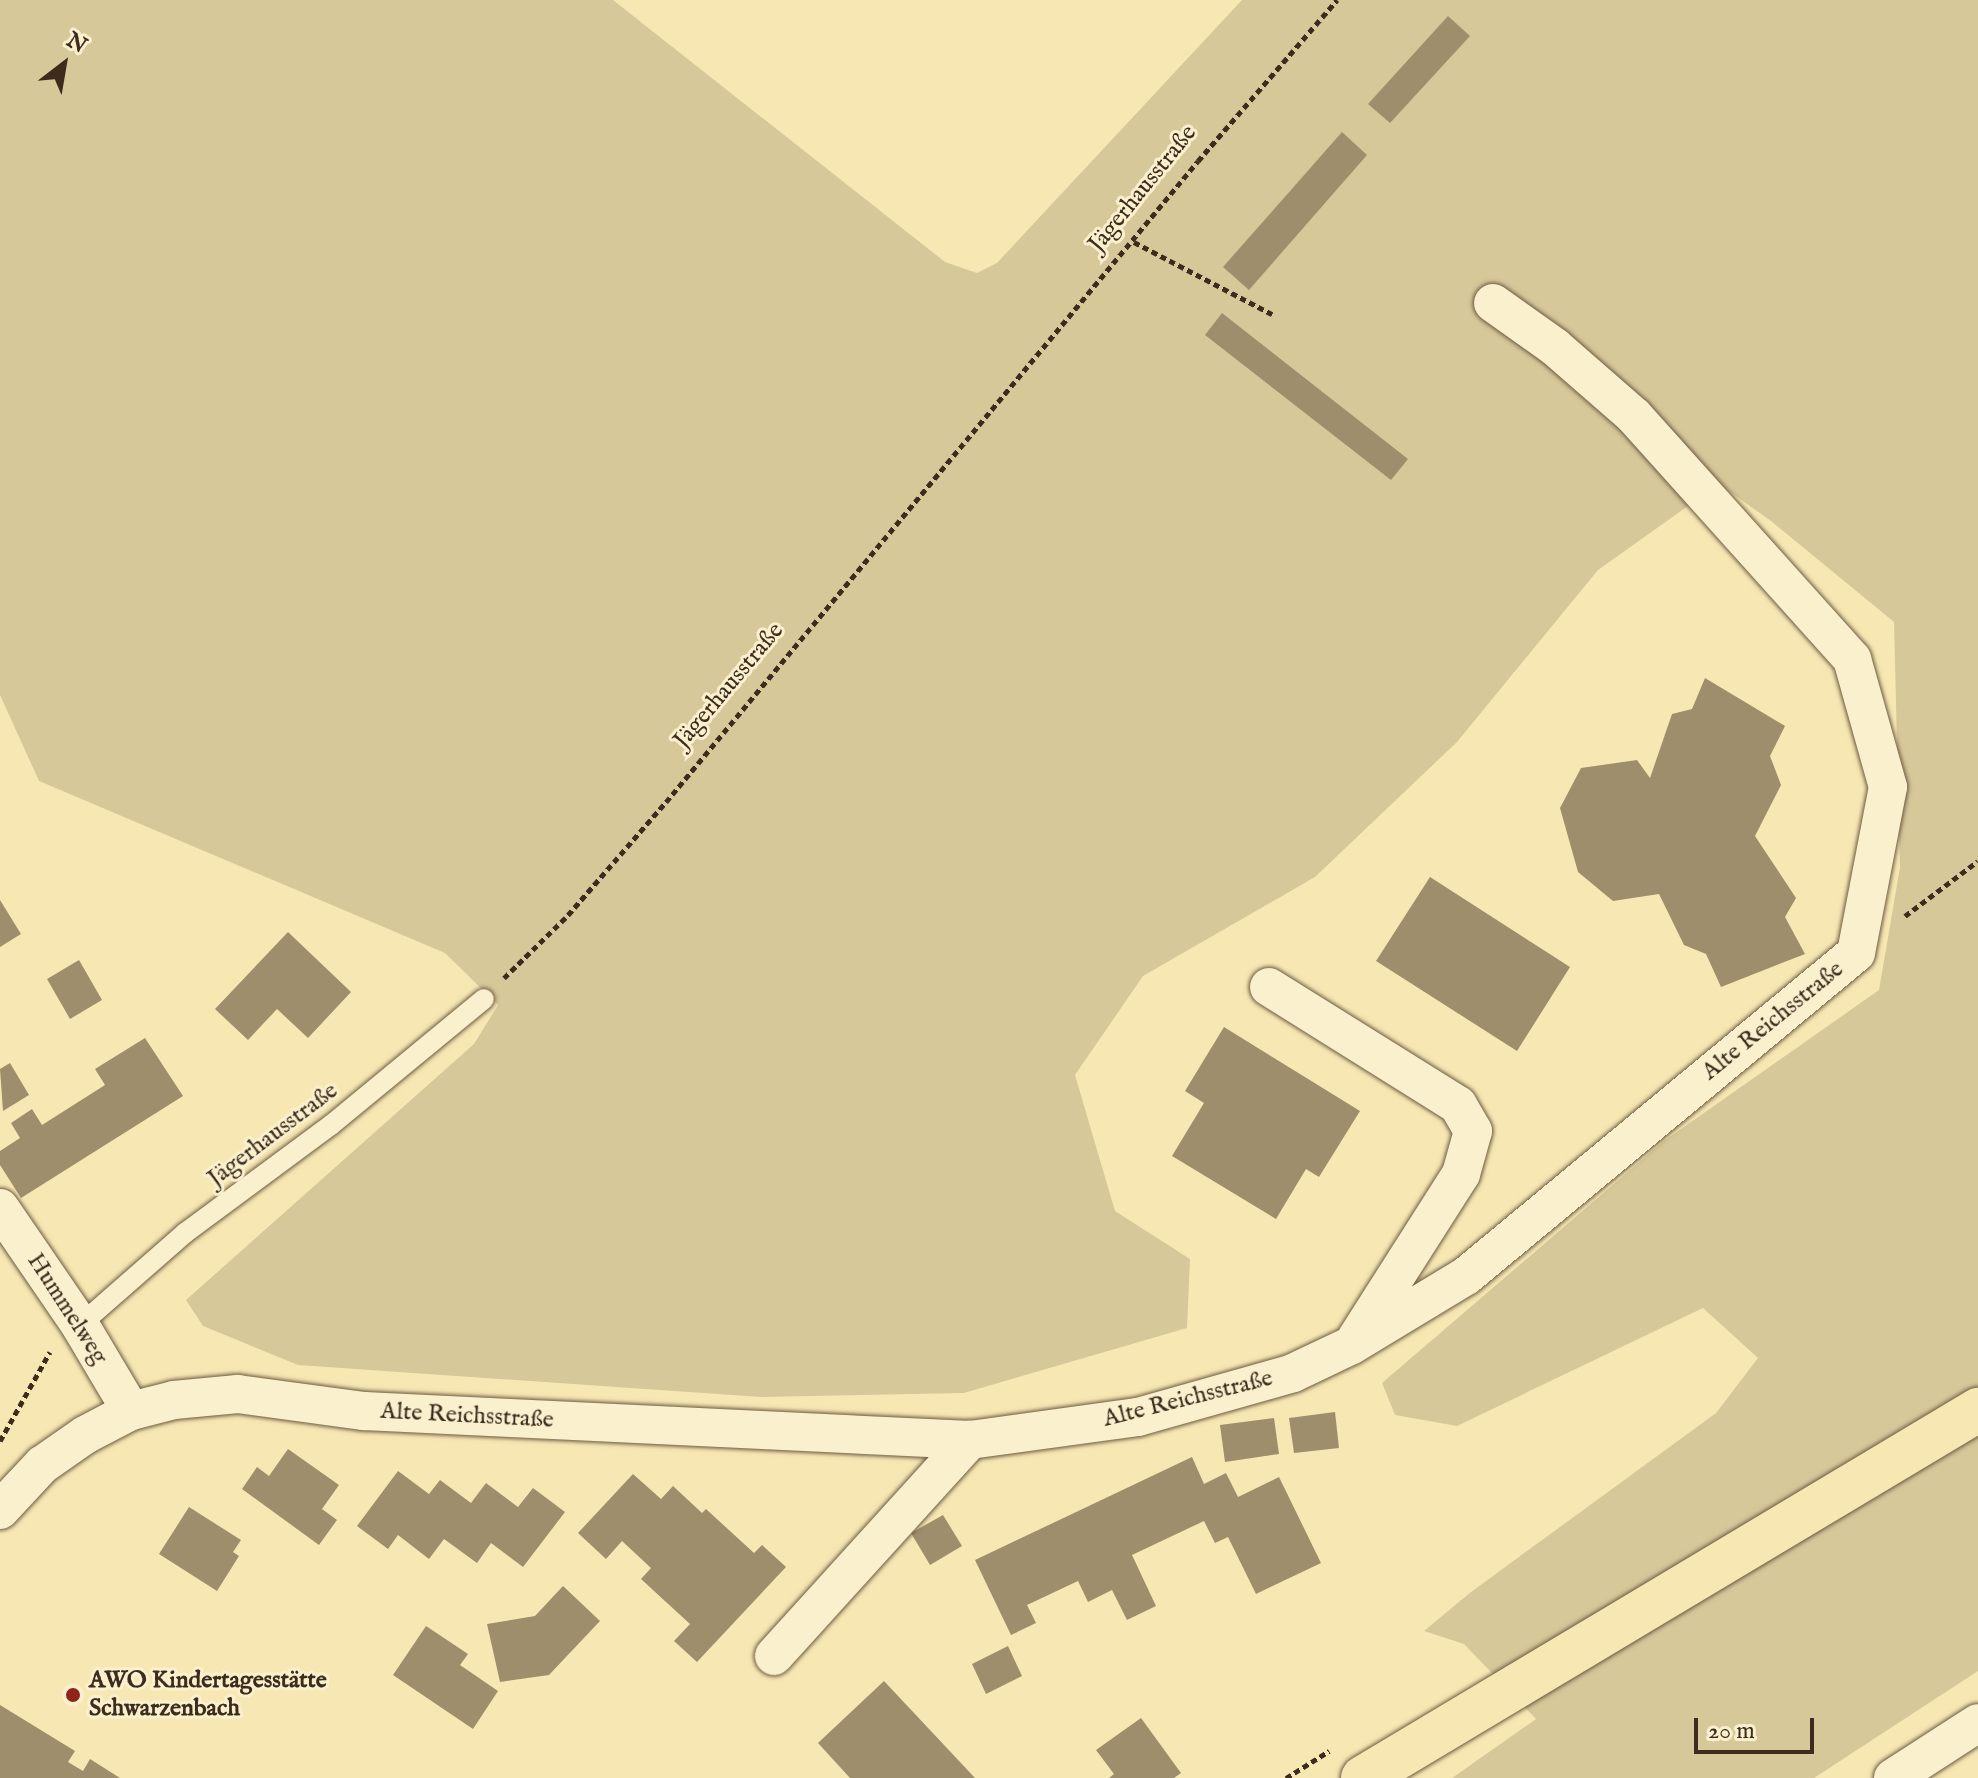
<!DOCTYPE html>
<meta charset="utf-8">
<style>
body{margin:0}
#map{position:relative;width:1978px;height:1778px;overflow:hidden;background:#f7e8b3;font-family:"IM FELL English",serif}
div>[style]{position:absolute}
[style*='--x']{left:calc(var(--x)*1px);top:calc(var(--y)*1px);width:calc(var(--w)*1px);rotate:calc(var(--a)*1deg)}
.green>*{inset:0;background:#d7c89a}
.building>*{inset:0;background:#9e8e6b}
.path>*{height:5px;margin-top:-2.5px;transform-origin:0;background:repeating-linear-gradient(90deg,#3d2c1d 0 6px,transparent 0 10px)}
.roads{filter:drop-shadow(0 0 2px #6c5b42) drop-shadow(0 0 2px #6c5b42)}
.service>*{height:20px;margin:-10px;padding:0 10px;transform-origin:10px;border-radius:10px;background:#faf0ce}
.minor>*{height:38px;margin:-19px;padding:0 19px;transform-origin:19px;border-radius:19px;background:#faf0ce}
.primary>*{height:44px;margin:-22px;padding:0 22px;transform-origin:22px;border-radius:22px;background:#f7e8b3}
.dots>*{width:22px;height:22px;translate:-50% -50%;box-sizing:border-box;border:4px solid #faf0ce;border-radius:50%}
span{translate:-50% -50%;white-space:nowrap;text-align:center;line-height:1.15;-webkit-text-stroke:6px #faf0ce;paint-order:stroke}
.street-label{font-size:24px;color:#3d2c1d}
.poi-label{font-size:24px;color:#3d2c1d;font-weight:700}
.left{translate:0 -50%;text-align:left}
.north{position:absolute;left:24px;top:24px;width:80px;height:80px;-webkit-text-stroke:6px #faf0ce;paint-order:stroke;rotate:31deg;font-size:22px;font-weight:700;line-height:32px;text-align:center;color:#3d2c1d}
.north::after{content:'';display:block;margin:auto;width:28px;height:36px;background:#3d2c1d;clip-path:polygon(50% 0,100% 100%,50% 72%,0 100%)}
.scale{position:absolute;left:1694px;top:1718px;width:120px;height:36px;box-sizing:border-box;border:4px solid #3d2c1d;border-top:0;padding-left:10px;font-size:24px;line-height:28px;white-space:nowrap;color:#3d2c1d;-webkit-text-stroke:6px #faf0ce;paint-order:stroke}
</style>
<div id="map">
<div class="green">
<i style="clip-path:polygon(0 0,613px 0,945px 262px,977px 273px,997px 263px,1242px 0,1978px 0,1978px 1671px,1814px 1778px,1452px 1778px,1536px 1719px,1464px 1644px,1424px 1631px,1471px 1592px,1716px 1413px,1758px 1358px,1703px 1308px,1457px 1426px,1395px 1415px,1382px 1383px,1664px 1141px,1879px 990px,1900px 867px,1894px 622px,1771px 521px,1719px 484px,1598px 570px,1457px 742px,1315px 877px,1143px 976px,1075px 1075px,1115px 1211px,1190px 1259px,1187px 1328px,964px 1393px,761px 1397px,298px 1365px,203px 1326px,186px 1300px,474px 1044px,498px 1005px,445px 953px,39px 781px,0 695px)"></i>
</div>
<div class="building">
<i style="clip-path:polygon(1448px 16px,1470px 36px,1390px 123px,1368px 104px)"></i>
<i style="clip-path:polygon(1342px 132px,1367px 155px,1249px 290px,1223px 267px)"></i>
<i style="clip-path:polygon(1222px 313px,1408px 459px,1391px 480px,1205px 335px)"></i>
<i style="clip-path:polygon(1705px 678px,1785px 726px,1770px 756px,1781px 785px,1755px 836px,1796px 898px,1785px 917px,1805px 954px,1721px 987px,1706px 954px,1684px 945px,1659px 894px,1613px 901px,1578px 872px,1560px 808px,1581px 768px,1637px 760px,1650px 778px,1672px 714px,1692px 709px)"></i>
<i style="clip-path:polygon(1430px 877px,1570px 967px,1517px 1051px,1376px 961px)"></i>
<i style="clip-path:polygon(0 900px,21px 934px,0 947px)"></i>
<i style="clip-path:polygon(288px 932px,351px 992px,308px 1038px,277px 1009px,248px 1040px,215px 1009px)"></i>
<i style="clip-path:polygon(79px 960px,102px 1000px,70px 1019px,47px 979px)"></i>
<i style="clip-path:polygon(1224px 1027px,1360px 1111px,1319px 1177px,1306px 1169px,1276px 1219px,1172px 1156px,1204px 1103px,1185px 1091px)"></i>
<i style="clip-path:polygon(145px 1038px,183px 1096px,21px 1198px,0 1165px,0 1151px,20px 1138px,11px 1123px,32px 1109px,42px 1125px,105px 1085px,95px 1069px)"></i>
<i style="clip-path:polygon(10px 1063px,29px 1095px,3px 1111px,0 1069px)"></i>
<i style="clip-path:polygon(1335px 1412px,1339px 1448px,1294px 1453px,1289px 1418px)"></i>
<i style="clip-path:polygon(1274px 1418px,1279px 1454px,1225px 1462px,1220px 1425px)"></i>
<i style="clip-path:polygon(288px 1449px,339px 1485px,322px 1509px,337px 1520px,319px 1545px,242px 1489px,257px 1467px,269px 1476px)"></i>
<i style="clip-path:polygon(1192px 1457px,1204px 1484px,1226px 1473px,1238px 1497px,1279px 1477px,1321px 1563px,1256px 1594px,1228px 1537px,1215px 1543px,1204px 1521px,1132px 1555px,1156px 1606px,1127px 1620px,1112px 1590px,1088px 1602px,1078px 1581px,1027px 1605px,1036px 1623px,1011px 1635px,975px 1560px)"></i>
<i style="clip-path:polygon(398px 1471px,429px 1494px,440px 1480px,471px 1503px,486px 1483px,518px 1507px,533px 1488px,565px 1512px,523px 1567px,491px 1543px,477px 1563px,444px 1539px,429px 1559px,398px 1535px,388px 1549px,357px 1526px)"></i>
<i style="clip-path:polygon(633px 1474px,661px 1499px,673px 1486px,702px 1513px,706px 1509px,754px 1553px,762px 1545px,786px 1567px,697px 1662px,674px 1641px,690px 1624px,641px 1579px,651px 1568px,622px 1541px,606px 1559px,578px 1533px)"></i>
<i style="clip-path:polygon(189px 1507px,241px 1540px,233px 1552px,239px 1556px,217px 1591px,159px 1554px)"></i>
<i style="clip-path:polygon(943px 1515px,962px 1546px,930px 1565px,911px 1533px)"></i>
<i style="clip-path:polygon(563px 1586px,600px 1621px,549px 1675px,500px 1682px,487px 1624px,535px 1616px)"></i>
<i style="clip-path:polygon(426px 1626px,468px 1654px,460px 1665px,498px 1691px,473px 1729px,393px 1675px)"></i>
<i style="clip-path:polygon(1008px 1646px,1022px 1676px,986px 1694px,972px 1664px)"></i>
<i style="clip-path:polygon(884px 1681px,975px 1778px,850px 1778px,818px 1743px)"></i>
<i style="clip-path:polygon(0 1705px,75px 1751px,68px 1762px,83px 1771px,90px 1759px,120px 1778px,0 1778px)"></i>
<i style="clip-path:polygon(1141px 1718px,1181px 1773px,1174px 1778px,1109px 1778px,1114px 1774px,1096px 1750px)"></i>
</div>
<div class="path">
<i style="--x:1134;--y:242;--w:156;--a:27.6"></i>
<i style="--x:1905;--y:916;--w:91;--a:-37"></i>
<i style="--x:504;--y:978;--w:90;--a:-44.5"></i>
<i style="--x:568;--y:915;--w:150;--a:-49.1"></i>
<i style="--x:666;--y:802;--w:833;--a:-50.31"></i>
<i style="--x:1198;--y:161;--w:213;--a:-49.2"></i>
<i style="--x:0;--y:1441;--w:102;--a:-60.7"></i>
<i style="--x:1286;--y:1778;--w:51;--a:-32.1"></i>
</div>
<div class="roads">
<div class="service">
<i style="--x:80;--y:1325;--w:140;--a:-41.2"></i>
<i style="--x:185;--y:1233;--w:182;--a:-36.5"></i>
<i style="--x:331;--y:1125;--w:198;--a:-39.5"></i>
</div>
<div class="minor">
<i style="--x:1269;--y:987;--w:223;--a:32"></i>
<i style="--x:1458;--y:1105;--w:30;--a:60"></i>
<i style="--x:1473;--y:1131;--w:45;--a:105.6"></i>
<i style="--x:1461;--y:1174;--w:196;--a:122.5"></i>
<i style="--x:0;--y:1208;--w:142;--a:55.6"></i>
<i style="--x:80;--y:1325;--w:100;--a:59.3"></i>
<i style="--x:0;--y:1510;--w:62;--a:-47"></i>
<i style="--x:42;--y:1465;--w:52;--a:-34.9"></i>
<i style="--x:85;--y:1435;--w:52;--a:-27.6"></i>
<i style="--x:131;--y:1411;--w:44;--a:-14.3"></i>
<i style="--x:174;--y:1400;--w:64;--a:-5.4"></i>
<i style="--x:238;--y:1394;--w:127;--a:7.7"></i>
<i style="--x:364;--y:1411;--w:607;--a:2.74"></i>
<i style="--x:970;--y:1440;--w:170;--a:-7.8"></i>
<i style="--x:1138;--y:1417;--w:161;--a:-15.8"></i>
<i style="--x:1293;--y:1373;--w:65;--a:-25.4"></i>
<i style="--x:1352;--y:1345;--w:133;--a:-31.2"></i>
<i style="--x:1466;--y:1276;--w:506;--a:-39.63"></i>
<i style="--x:1856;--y:953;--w:169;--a:-79.1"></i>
<i style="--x:1888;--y:787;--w:133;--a:-105.7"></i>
<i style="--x:1852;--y:659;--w:326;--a:-131.9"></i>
<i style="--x:1634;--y:416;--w:105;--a:-138.9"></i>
<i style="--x:1555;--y:347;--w:76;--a:-144.6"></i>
<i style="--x:774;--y:1656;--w:292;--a:-47.8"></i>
<i style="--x:1893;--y:1778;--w:101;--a:-32.9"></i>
</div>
<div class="primary">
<i style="--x:1363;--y:1778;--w:717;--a:-30.9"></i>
</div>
</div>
<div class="dots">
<i style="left:73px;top:1695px;background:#8f2418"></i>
</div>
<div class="street-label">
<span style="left:1143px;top:189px;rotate:-51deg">Jägerhausstraße</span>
<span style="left:729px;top:686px;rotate:-50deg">Jägerhausstraße</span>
<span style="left:1773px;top:1021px;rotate:-39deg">Alte Reichsstraße</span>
<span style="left:273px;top:1135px;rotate:-37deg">Jägerhausstraße</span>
<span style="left:67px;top:1309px;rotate:57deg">Hummelweg</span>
<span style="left:1188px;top:1399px;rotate:-14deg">Alte Reichsstraße</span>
<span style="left:467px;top:1416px;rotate:3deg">Alte Reichsstraße</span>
</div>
<div class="poi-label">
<span class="left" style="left:89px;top:1695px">AWO Kindertagesstätte<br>Schwarzenbach</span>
</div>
<div class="north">N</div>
<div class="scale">20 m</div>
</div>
